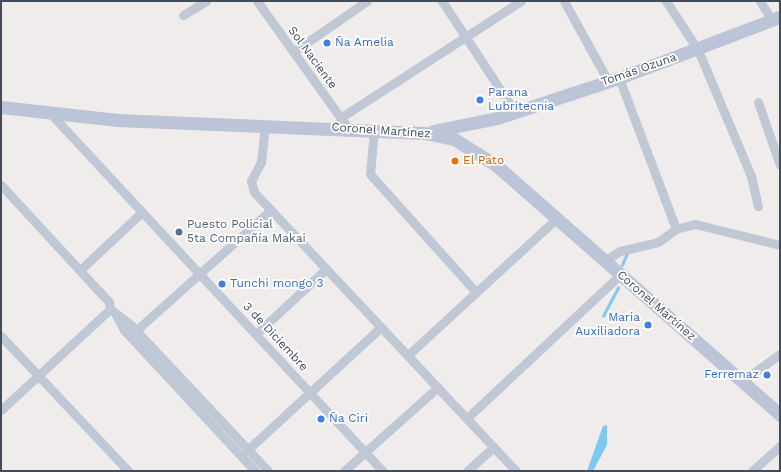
<!DOCTYPE html>
<meta charset="utf-8">
<style>
body{margin:0}
#map{position:relative;width:781px;height:472px;overflow:hidden;background:#efeceb;font-family:"Work Sans",sans-serif}
div>[style]{position:absolute}
[style*='--x']{left:calc(var(--x)*1px);top:calc(var(--y)*1px);width:calc(var(--w)*1px);rotate:calc(var(--a)*1deg)}
.water>*{inset:0;background:#7fc9f1}
.stream>*{height:2.5px;margin:-1.25px;padding:0 1.25px;transform-origin:1.25px;border-radius:1.25px;background:#7fc9f1}
.street>*{height:9px;margin:-4.5px;padding:0 4.5px;transform-origin:4.5px;border-radius:4.5px;background:#c0c8d5}
.secondary>*{height:13px;margin:-6.5px;padding:0 6.5px;transform-origin:6.5px;border-radius:6.5px;background:#bcc5d7}
.dots>*{width:11px;height:11px;translate:-50% -50%;box-sizing:border-box;border:2px solid #fff;border-radius:50%}
span{translate:-50% -50%;white-space:nowrap;text-align:center;line-height:1.15;-webkit-text-stroke:3.5px #fff;paint-order:stroke}
.shop-label{font-size:12px;color:#366cbe}
.left{translate:0 -50%;text-align:left}
.right{translate:-100% -50%;text-align:right}
.street-label{font-size:12px;color:#434c5a}
.food-label{font-size:12px;color:#c56008}
.service-label{font-size:12px;color:#4e5e75}
.frame{position:absolute;inset:0;border:2px solid #434c5a;pointer-events:none}
</style>
<div id="map">
<div class="water">
<i style="clip-path:polygon(607px 425px,607px 445px,593px 471px,587px 471px,603px 426px)"></i>
</div>
<div class="stream">
<i style="--x:622;--y:265;--w:13;--a:-67"></i>
<i style="--x:603;--y:316;--w:32;--a:-62"></i>
</div>
<div class="street">
<i style="--x:257;--y:1;--w:156;--a:54.4"></i>
<i style="--x:442;--y:1;--w:133;--a:56.7"></i>
<i style="--x:564;--y:1;--w:91;--a:61.2"></i>
<i style="--x:666;--y:1;--w:59;--a:56.9"></i>
<i style="--x:698;--y:50;--w:137;--a:67.2"></i>
<i style="--x:751;--y:176;--w:31;--a:77"></i>
<i style="--x:760;--y:1;--w:22;--a:58"></i>
<i style="--x:183;--y:15;--w:27;--a:-31"></i>
<i style="--x:293;--y:52;--w:90;--a:-34.6"></i>
<i style="--x:619;--y:78;--w:161;--a:69.3"></i>
<i style="--x:758;--y:102;--w:67;--a:70.8"></i>
<i style="--x:50;--y:113;--w:489;--a:47.1"></i>
<i style="--x:340;--y:118;--w:216;--a:-32.9"></i>
<i style="--x:265;--y:125;--w:37;--a:96"></i>
<i style="--x:261;--y:162;--w:21;--a:118"></i>
<i style="--x:251;--y:181;--w:11;--a:75"></i>
<i style="--x:254;--y:192;--w:383;--a:46.8"></i>
<i style="--x:374;--y:130;--w:44;--a:95.2"></i>
<i style="--x:370;--y:174;--w:159;--a:48.1"></i>
<i style="--x:1;--y:185;--w:159;--a:47.3"></i>
<i style="--x:109;--y:302;--w:7;--a:82"></i>
<i style="--x:110;--y:309;--w:26;--a:37"></i>
<i style="--x:131;--y:325;--w:200;--a:46.8"></i>
<i style="--x:604;--y:261;--w:19;--a:-32"></i>
<i style="--x:620;--y:251;--w:39;--a:-13"></i>
<i style="--x:658;--y:242;--w:22;--a:-36"></i>
<i style="--x:676;--y:229;--w:20;--a:-15"></i>
<i style="--x:695;--y:224;--w:88;--a:13.9"></i>
<i style="--x:80;--y:270;--w:85;--a:-43.1"></i>
<i style="--x:116;--y:315;--w:17;--a:62"></i>
<i style="--x:124;--y:330;--w:192;--a:47.1"></i>
<i style="--x:256;--y:334;--w:96;--a:-42.9"></i>
<i style="--x:131;--y:335;--w:188;--a:-41.8"></i>
<i style="--x:1;--y:336;--w:185;--a:46.7"></i>
<i style="--x:408;--y:355;--w:201;--a:-42.6"></i>
<i style="--x:742;--y:381;--w:47;--a:-35.4"></i>
<i style="--x:1;--y:410;--w:149;--a:-42.8"></i>
<i style="--x:467;--y:418;--w:209;--a:-43.1"></i>
<i style="--x:244;--y:453;--w:186;--a:-42.6"></i>
<i style="--x:344;--y:471;--w:126;--a:-41.8"></i>
<i style="--x:467;--y:471;--w:36;--a:-42"></i>
<i style="--x:752;--y:471;--w:38;--a:-42"></i>
</div>
<div class="secondary">
<i style="--x:1;--y:107;--w:117;--a:6.4"></i>
<i style="--x:117;--y:120;--w:308;--a:2.4"></i>
<i style="--x:425;--y:133;--w:30;--a:12"></i>
<i style="--x:454;--y:139;--w:51;--a:32.1"></i>
<i style="--x:497;--y:166;--w:377;--a:41.3"></i>
<i style="--x:433;--y:131;--w:65;--a:-11.5"></i>
<i style="--x:497;--y:118;--w:128;--a:-18.2"></i>
<i style="--x:619;--y:78;--w:172;--a:-20.8"></i>
</div>
<div class="dots">
<i style="left:327px;top:43px;background:#3f7fe0"></i>
<i style="left:480px;top:100px;background:#3f7fe0"></i>
<i style="left:455px;top:161px;background:#e8710a"></i>
<i style="left:179px;top:232px;background:#5c6f8a"></i>
<i style="left:222px;top:284px;background:#3f7fe0"></i>
<i style="left:648px;top:325px;background:#3f7fe0"></i>
<i style="left:767px;top:375px;background:#3f7fe0"></i>
<i style="left:321px;top:419px;background:#3f7fe0"></i>
</div>
<div class="shop-label">
<span class="left" style="left:335px;top:43px">Ña Amelia</span>
<span class="left" style="left:488px;top:100px">Parana<br>Lubritecnia</span>
<span class="left" style="left:230px;top:284px">Tunchi mongo 3</span>
<span class="right" style="left:640px;top:325px">Maria<br>Auxiliadora</span>
<span class="right" style="left:759px;top:375px">Ferremaz</span>
<span class="left" style="left:329px;top:419px">Ña Ciri</span>
</div>
<div class="street-label">
<span style="left:312px;top:58px;rotate:54deg">Sol Naciente</span>
<span style="left:639px;top:70px;rotate:-19deg">Tomás Ozuna</span>
<span style="left:381px;top:131px;rotate:4deg">Coronel Martínez</span>
<span style="left:656px;top:306px;rotate:41deg">Coronel Martínez</span>
<span style="left:275px;top:337px;rotate:47deg">3 de Diciembre</span>
</div>
<div class="food-label">
<span class="left" style="left:463px;top:161px">El Pato</span>
</div>
<div class="service-label">
<span class="left" style="left:187px;top:232px">Puesto Policial<br>5ta Compañía Makai</span>
</div>
<div class="frame"></div>
</div>
